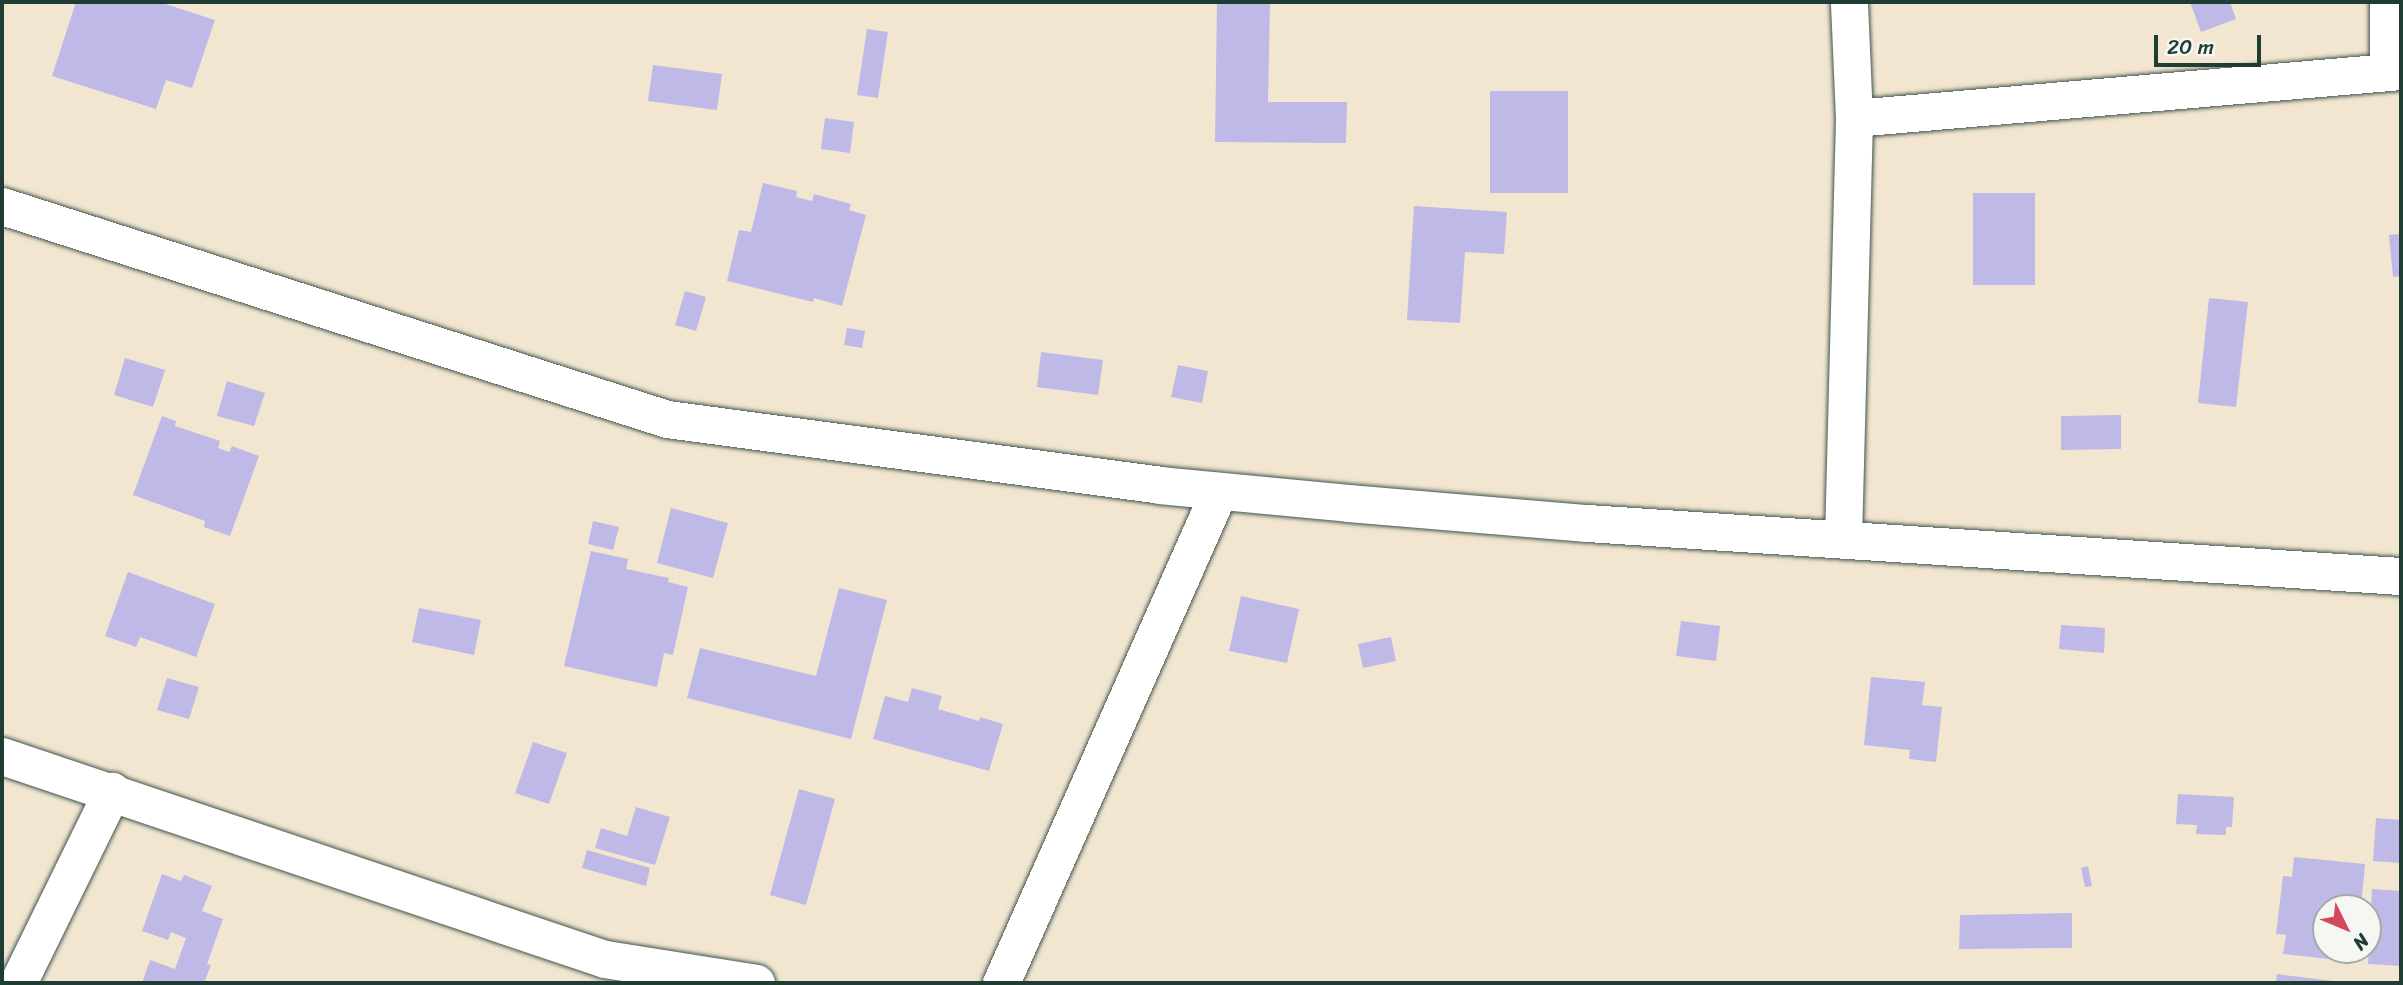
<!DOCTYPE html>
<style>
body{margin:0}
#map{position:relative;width:2403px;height:985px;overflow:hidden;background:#f3e6d1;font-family:Sriracha,sans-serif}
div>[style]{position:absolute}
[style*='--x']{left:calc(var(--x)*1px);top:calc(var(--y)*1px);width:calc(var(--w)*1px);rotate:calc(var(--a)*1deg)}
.building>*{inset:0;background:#bfb9e7}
.roads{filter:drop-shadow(0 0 2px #3f564c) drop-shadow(0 0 2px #3f564c)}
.street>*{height:37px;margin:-18.5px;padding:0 18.5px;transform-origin:18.5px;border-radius:18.5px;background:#fff}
span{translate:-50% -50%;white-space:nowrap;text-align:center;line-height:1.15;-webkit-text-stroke:5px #f6f6f2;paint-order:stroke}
.frame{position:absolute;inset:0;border:4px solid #1f3d34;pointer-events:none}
.north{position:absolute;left:2312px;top:894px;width:70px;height:70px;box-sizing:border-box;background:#f6f6f2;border:2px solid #a0aca6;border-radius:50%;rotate:133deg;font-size:19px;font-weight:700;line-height:28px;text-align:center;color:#1f3d34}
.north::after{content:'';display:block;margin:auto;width:24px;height:32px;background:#d1495b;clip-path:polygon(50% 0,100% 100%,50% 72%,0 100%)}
.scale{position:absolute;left:2154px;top:35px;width:107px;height:32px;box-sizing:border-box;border:4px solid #1f3d34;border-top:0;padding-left:9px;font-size:21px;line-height:24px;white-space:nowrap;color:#1f3d34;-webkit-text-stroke:5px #f6f6f2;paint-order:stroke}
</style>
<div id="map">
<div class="building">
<i style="clip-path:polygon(76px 2px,159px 2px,215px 20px,192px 88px,166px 80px,156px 109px,52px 76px)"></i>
<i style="clip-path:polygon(1217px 2px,1270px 2px,1268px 102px,1347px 102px,1346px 143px,1215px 142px)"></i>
<i style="clip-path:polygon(2190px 2px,2230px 2px,2236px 19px,2201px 32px)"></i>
<i style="clip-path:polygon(867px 29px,888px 32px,878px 98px,857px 95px)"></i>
<i style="clip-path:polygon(653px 65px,722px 74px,717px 110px,648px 101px)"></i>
<i style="clip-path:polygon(1490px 91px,1568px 91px,1568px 193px,1490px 193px)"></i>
<i style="clip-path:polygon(825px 118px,854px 122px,850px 153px,821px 149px)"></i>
<i style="clip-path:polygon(763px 183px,797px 191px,796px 197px,812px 201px,814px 194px,851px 204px,849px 210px,866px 215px,842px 306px,814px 298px,813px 302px,727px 281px,739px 230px,751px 232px)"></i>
<i style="clip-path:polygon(1973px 193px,2035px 193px,2035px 285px,1973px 285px)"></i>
<i style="clip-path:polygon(1414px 206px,1507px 212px,1504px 254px,1465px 252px,1460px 323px,1407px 320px)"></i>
<i style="clip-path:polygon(2401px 234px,2401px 276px,2393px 277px,2389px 235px)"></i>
<i style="clip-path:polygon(685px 291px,706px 297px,696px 331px,675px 325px)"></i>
<i style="clip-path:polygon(2209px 298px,2248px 302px,2236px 407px,2198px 403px)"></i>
<i style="clip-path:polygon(847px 328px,865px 331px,862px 348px,844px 345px)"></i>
<i style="clip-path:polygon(1041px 352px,1103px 360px,1098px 395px,1037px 387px)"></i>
<i style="clip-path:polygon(125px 358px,165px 370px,153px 407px,114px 395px)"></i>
<i style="clip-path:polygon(1178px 365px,1208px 371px,1202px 403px,1171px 397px)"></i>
<i style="clip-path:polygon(227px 381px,265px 393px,254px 426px,217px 416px)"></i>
<i style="clip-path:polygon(2121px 415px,2121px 449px,2061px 450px,2061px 416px)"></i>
<i style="clip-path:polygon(162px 416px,176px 421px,175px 426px,220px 441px,218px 448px,229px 452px,232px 446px,259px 456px,230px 536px,204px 527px,205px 521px,133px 495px)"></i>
<i style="clip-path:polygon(671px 508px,728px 523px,713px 578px,657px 563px)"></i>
<i style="clip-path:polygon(593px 521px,619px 527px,613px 550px,588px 544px)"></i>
<i style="clip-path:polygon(591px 551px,628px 559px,626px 569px,669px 578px,668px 582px,688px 587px,673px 655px,664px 653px,657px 687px,564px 666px)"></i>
<i style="clip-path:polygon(128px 572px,215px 604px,196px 657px,140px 637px,136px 647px,105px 636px)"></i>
<i style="clip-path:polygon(839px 588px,887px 600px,851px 739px,687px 698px,700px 648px,816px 676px)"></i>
<i style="clip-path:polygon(1241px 596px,1299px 609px,1287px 663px,1229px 651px)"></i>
<i style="clip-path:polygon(419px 608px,481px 620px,474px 655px,412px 642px)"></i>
<i style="clip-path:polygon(1681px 621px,1720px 626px,1716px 661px,1676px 656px)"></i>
<i style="clip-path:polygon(2061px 625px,2105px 628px,2104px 653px,2059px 649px)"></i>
<i style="clip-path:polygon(1391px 637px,1396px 661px,1363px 668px,1358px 644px)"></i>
<i style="clip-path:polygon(1871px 677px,1925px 682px,1922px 705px,1942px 707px,1936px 762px,1909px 759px,1910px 750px,1864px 745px)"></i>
<i style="clip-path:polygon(167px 678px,199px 687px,189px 719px,157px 710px)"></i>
<i style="clip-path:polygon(912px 688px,942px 696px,938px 709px,979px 721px,980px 717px,1003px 724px,989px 771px,873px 739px,885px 696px,908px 702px)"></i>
<i style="clip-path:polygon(533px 742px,567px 753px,549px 804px,515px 793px)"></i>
<i style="clip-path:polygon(799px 789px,835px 799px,806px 905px,770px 895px)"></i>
<i style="clip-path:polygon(2178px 794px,2234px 797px,2232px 827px,2226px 827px,2226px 835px,2196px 834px,2197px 825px,2176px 824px)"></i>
<i style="clip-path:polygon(636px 807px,670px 817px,655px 865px,595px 848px,601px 828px,627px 836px)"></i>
<i style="clip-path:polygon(2376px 818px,2401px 820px,2401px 863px,2373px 861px)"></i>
<i style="clip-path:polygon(587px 850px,650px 868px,646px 886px,582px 868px)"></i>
<i style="clip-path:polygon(2294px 857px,2365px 864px,2361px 908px,2326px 908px,2326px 950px,2356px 950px,2355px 962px,2283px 954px,2286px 935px,2276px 934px,2283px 876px,2292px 877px)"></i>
<i style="clip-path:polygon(2088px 866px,2092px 886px,2085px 887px,2081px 868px)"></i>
<i style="clip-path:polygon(162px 874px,181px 881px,184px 875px,212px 886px,202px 911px,223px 919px,207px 964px,211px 965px,204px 983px,142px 983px,150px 960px,175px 969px,186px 938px,171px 932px,168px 940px,142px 931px)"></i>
<i style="clip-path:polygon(2372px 889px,2401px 891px,2401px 966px,2368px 964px)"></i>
<i style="clip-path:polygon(2072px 913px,2072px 948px,1959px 949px,1960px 915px)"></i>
<i style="clip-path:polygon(2277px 974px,2341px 982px,2340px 983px,2276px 983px)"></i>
</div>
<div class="roads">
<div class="street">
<i style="--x:2388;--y:2;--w:70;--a:90"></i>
<i style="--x:1854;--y:118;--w:549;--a:-4.91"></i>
<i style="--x:2;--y:206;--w:698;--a:17.76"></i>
<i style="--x:667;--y:419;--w:496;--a:7.6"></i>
<i style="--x:1159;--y:485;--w:190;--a:5.4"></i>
<i style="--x:1348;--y:503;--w:240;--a:4.8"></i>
<i style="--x:1587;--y:523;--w:816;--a:3.73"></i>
<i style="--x:1843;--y:539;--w:421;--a:-88.5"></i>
<i style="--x:1854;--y:118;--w:116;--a:-92.5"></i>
<i style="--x:2;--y:756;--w:636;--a:18.61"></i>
<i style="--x:605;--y:959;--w:153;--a:9"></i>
<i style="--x:18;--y:983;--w:214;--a:-63.9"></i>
<i style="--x:1001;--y:983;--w:538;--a:-66.1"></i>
</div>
</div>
<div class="frame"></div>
<div class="north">N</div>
<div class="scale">20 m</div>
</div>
